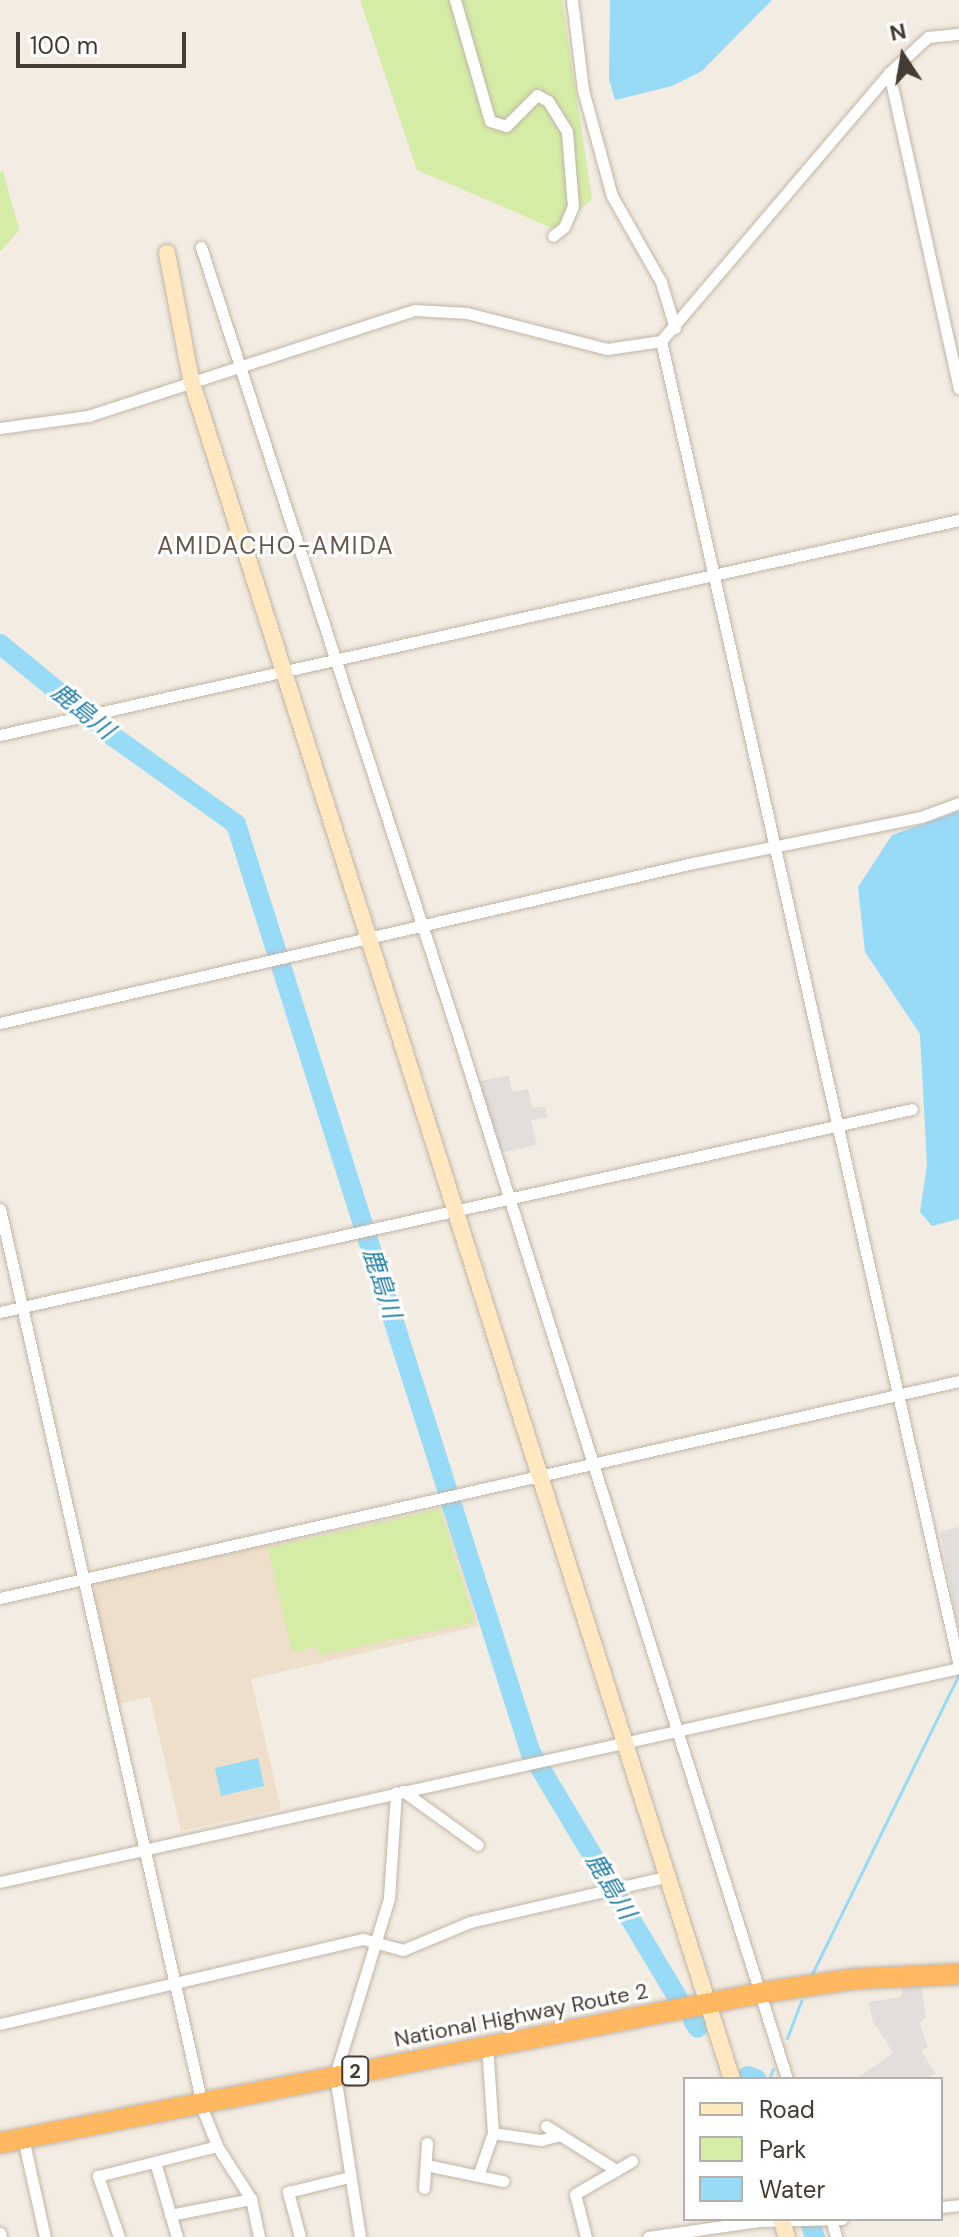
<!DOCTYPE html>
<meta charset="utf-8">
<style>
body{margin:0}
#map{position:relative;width:959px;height:2237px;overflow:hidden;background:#f3ece2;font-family:"DM Sans","Noto Sans JP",sans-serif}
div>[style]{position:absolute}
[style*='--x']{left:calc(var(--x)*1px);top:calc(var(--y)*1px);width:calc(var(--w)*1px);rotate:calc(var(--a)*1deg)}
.education>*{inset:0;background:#eedfca}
.green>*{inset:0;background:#d4eca6}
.parking>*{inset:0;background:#e2dedb}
.water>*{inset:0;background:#97dbf7}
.stream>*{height:3px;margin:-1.5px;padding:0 1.5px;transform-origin:1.5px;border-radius:1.5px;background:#97dbf7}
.river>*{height:20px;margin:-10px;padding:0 10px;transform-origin:10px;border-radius:10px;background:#97dbf7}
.roads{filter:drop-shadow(0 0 2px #c1b5a6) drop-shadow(0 0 2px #c1b5a6)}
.street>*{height:11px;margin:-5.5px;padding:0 5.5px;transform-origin:5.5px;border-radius:5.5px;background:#fff}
.secondary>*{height:16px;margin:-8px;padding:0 8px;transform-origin:8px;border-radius:8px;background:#ffe8bf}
.highway>*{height:20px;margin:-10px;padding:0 10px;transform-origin:10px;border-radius:10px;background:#ffb760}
span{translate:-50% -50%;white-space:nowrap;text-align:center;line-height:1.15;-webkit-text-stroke:6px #fff;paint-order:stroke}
.shield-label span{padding:2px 6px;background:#fff;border:2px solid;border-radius:6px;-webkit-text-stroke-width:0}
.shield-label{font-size:20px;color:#443b32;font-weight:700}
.street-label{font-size:22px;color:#443b32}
.neighbourhood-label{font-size:24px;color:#685748;letter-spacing:2px}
.water-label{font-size:24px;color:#207fa8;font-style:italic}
.legend{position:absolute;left:683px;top:2077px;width:260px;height:144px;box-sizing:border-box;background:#fff;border:2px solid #b4b1ad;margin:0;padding:10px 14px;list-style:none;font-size:24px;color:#443b32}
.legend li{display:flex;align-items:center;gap:16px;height:40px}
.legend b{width:40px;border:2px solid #b4b1ad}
.north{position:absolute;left:863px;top:16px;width:80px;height:80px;-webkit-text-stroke:6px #fff;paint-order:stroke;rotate:348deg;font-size:22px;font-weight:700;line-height:32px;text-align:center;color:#443b32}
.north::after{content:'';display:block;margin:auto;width:28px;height:36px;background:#443b32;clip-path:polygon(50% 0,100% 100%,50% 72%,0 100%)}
.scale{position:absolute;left:16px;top:32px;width:170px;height:36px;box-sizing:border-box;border:4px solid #443b32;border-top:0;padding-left:10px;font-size:24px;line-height:28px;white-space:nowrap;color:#443b32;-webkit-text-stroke:6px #fff;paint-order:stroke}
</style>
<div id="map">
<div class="education">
<i style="clip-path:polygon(444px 1507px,479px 1626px,251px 1679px,281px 1809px,181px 1831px,150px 1697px,117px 1704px,93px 1593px,100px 1582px)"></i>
</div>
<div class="green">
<i style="clip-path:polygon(360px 0,562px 0,592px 199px,557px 230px,417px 170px)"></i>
<i style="clip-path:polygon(3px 171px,19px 230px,0 252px,0 172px)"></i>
<i style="clip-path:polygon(440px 1509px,475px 1622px,320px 1655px,317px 1646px,292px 1652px,268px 1548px)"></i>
</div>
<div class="parking">
<i style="clip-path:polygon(509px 1075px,512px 1092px,528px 1089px,532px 1108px,545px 1106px,548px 1117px,531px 1120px,537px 1145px,497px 1154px,477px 1089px,481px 1081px)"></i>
<i style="clip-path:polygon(959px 1527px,959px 1631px,940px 1532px)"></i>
<i style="clip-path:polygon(921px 1985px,926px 2016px,920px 2024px,928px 2047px,921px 2050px,935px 2074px,925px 2079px,856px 2079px,893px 2053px,873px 2021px,868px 2002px,901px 1997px,902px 1987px)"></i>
</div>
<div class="water">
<i style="clip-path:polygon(610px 0,772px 0,702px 71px,672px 86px,615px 100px,609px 79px)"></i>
<i style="clip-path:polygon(959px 811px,959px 1219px,932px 1226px,920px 1212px,927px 1165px,920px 1034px,865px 952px,858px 887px,892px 835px)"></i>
<i style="clip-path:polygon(258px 1758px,264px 1786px,221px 1796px,215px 1768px)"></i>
</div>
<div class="stream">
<i style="--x:812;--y:1974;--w:334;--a:-63.9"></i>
<i style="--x:787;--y:2038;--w:40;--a:-69"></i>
<i style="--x:769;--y:2079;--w:11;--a:-68"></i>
</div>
<div class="river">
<i style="--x:0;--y:644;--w:147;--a:39.2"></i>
<i style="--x:114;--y:737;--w:150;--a:35.5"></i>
<i style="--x:236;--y:824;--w:973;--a:72.4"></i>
<i style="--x:530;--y:1751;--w:288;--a:59.1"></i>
<i style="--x:693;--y:2020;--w:9;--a:58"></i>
<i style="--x:748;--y:2076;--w:9;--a:21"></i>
<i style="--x:809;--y:2219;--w:19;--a:72"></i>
</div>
<div class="roads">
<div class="street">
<i style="--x:455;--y:0;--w:126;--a:73.9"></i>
<i style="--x:490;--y:121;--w:17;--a:17"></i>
<i style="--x:506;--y:126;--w:44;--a:-45"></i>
<i style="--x:537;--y:95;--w:13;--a:29"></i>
<i style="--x:548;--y:101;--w:36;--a:58"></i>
<i style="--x:567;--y:132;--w:74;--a:85.4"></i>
<i style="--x:573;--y:206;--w:23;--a:113"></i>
<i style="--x:564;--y:227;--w:14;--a:141"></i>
<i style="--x:572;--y:0;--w:91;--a:83"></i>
<i style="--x:583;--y:90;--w:110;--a:74.7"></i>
<i style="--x:612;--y:196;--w:99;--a:60.3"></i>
<i style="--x:661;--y:282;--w:48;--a:73.1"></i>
<i style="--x:889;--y:73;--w:323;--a:77.5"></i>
<i style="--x:201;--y:247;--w:823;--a:71.94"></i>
<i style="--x:456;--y:1029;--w:1101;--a:72.5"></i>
<i style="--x:661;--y:341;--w:1357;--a:77.32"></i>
<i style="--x:0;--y:428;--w:89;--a:-7.8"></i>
<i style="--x:88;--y:416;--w:344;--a:-18"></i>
<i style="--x:415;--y:310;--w:52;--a:3.3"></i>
<i style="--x:467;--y:313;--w:145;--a:14.4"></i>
<i style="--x:607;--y:349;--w:55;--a:-8.4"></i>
<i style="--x:661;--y:341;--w:352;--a:-49.6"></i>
<i style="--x:889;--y:73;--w:53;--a:-42.7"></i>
<i style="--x:928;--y:37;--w:31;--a:-6"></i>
<i style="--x:0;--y:735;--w:983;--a:-12.64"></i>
<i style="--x:0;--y:1023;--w:711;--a:-13"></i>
<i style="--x:693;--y:863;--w:233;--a:-11.4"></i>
<i style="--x:921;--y:817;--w:40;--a:-20.2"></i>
<i style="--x:0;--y:1209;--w:927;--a:77.28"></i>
<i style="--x:204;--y:2113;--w:35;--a:68"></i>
<i style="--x:217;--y:2146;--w:63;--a:57.3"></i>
<i style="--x:251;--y:2199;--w:39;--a:78"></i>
<i style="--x:0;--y:1312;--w:934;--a:-12.55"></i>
<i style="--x:0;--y:1598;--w:983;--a:-12.75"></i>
<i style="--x:403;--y:1791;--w:92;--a:35.8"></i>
<i style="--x:0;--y:1882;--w:983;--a:-12.58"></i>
<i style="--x:0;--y:2024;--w:373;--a:-13.2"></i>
<i style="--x:363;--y:1939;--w:41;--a:15.4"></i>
<i style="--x:403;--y:1950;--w:73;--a:-22.7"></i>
<i style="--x:470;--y:1922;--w:204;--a:-13"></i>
<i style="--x:546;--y:2126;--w:83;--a:32.2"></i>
<i style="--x:493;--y:2133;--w:49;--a:8.3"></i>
<i style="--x:541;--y:2140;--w:20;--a:-15"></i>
<i style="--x:23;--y:2138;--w:101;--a:77.5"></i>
<i style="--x:155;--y:2162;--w:78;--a:73.7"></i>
<i style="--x:426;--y:2165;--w:79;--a:11.7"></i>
<i style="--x:478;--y:2176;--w:46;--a:-70.8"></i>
<i style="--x:493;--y:2133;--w:87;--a:-93.9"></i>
<i style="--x:424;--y:2188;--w:45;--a:-86.2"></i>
<i style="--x:941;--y:2207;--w:18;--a:-6"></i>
<i style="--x:170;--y:2215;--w:83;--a:-11.2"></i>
<i style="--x:831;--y:2219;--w:19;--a:74"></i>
<i style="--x:0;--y:2233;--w:4;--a:76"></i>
<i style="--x:119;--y:2237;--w:65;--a:-109"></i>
<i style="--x:98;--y:2176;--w:123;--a:-14.1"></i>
<i style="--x:300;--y:2237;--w:47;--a:-104.9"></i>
<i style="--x:288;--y:2192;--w:63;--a:-13.8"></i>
<i style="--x:360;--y:2237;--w:164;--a:-98.8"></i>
<i style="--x:335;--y:2075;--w:185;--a:-73"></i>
<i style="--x:389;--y:1898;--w:106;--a:-86.2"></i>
<i style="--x:586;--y:2237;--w:44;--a:-104.3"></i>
<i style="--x:575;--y:2194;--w:66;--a:-30.1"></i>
<i style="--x:648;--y:2237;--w:112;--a:-8.2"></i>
<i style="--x:759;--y:2221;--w:83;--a:-1.4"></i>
</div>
<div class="secondary">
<i style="--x:167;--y:253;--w:129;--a:79.3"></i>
<i style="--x:191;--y:380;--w:1783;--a:72.34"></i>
<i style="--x:781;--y:2219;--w:19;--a:72"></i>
</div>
<div class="highway">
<i style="--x:0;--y:2143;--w:775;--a:-11.16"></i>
<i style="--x:760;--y:1993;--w:95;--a:-8.5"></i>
<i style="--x:854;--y:1979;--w:105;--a:-2.7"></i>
</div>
</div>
<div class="shield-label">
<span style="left:355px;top:2071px">2</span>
</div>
<div class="street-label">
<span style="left:521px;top:2015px;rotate:-11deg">National Highway Route 2</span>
</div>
<div class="neighbourhood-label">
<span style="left:276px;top:546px">AMIDACHO-AMIDA</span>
</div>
<div class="water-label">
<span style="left:83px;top:711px;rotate:39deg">鹿島川</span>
<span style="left:382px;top:1283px;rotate:72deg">鹿島川</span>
<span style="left:611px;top:1886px;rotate:59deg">鹿島川</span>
</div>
<ul class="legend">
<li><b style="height:10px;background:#ffe8bf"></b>Road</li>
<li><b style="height:22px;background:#d4eca6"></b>Park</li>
<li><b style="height:22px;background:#97dbf7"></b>Water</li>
</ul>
<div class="north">N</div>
<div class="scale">100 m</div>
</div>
